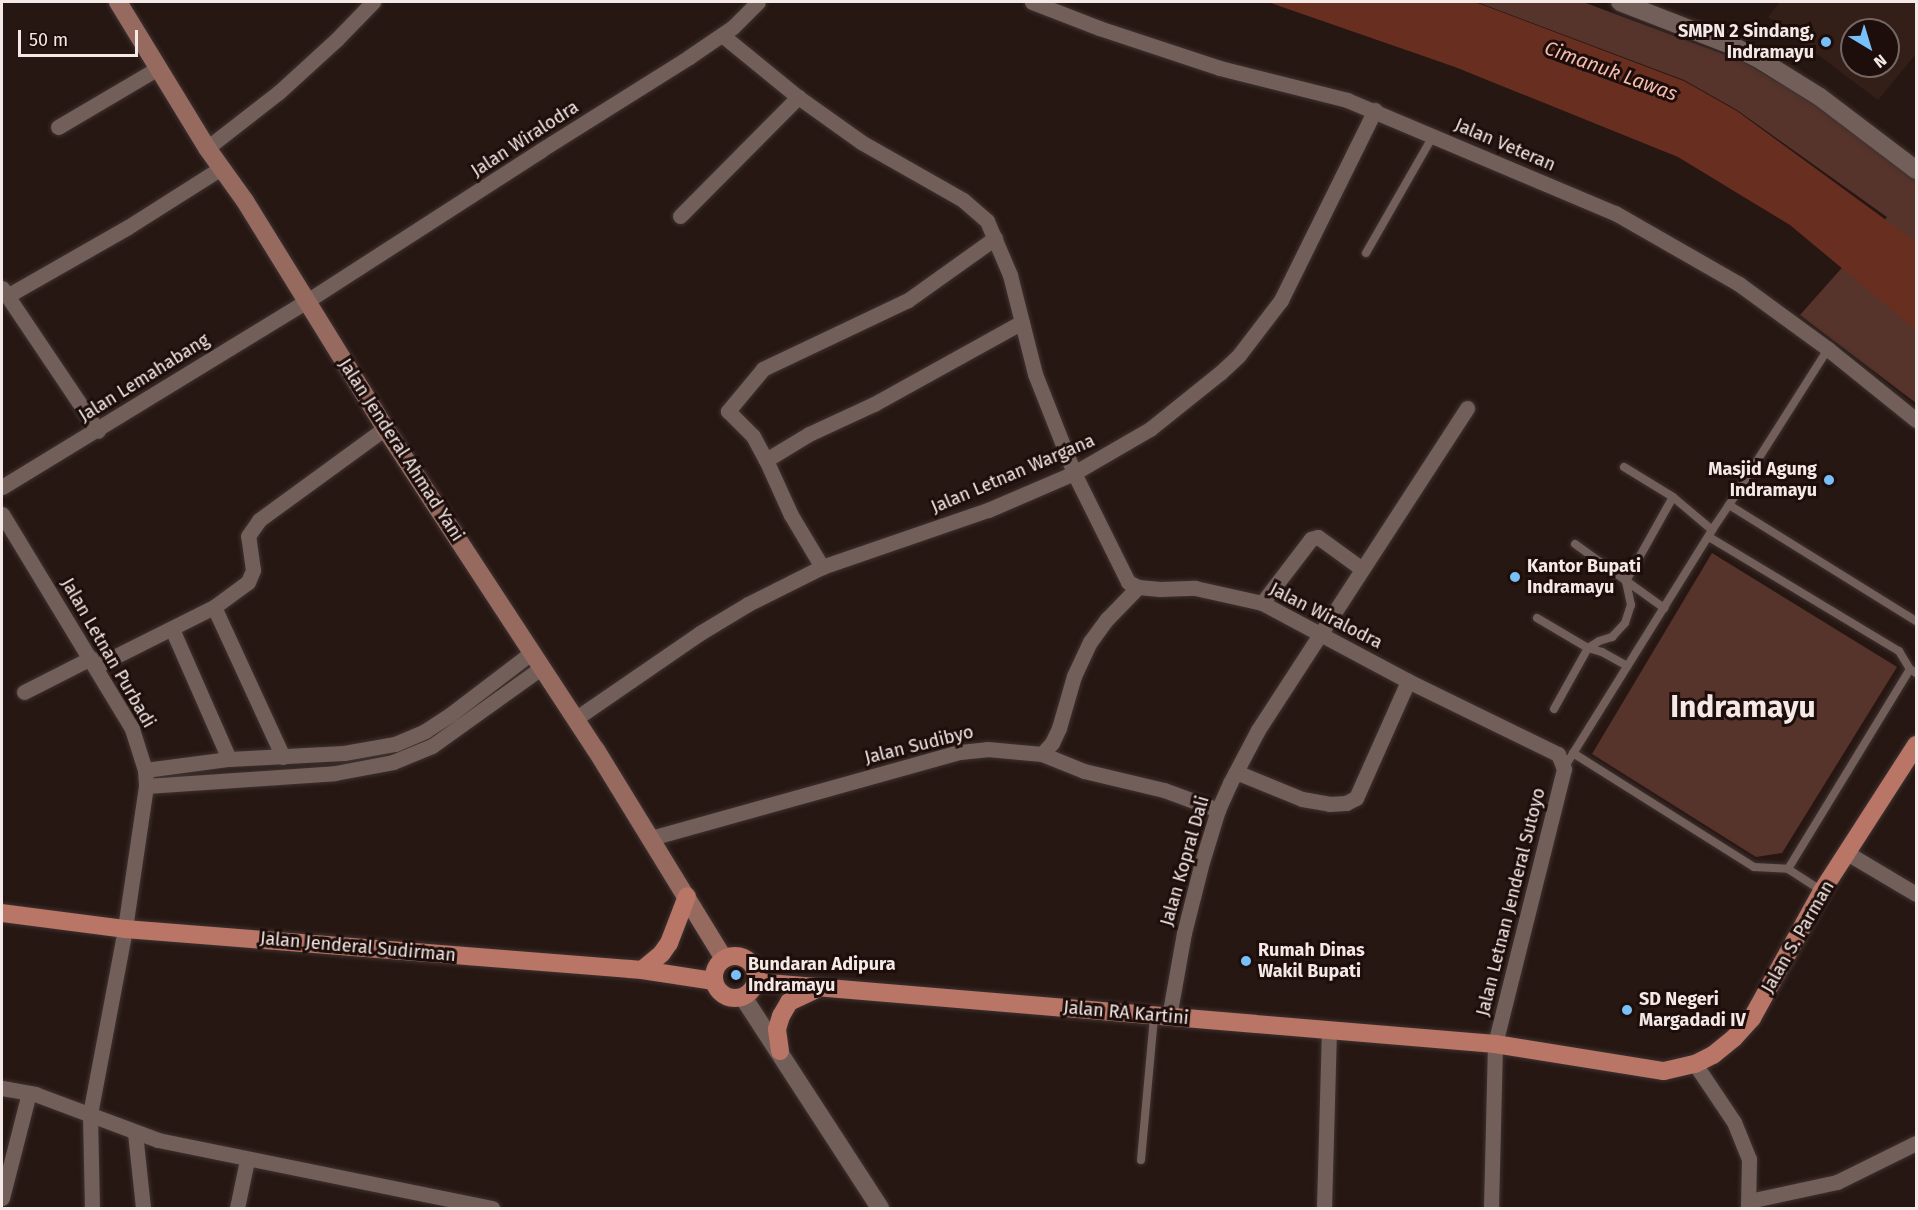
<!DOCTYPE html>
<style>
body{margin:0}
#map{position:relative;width:1918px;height:1210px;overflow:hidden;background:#271713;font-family:"Fira Sans",sans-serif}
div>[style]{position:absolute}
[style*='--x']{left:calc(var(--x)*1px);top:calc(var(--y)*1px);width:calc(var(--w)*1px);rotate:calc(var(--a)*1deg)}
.built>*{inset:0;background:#341e18}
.green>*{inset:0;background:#57342b}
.water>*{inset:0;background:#682e20}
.roads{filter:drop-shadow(0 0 2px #3d3230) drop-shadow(0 0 2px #3d3230)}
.service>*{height:8px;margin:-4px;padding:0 4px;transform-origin:4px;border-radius:4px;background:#735f5a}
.minor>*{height:15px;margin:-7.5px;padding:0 7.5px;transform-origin:7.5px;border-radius:7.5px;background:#735f5a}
.tertiary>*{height:18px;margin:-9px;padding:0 9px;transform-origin:9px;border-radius:9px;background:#735f5a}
.secondary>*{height:18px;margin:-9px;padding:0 9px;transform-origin:9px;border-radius:9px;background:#966a5f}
.primary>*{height:18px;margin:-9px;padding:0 9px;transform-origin:9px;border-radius:9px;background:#b97565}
.primary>.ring{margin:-9px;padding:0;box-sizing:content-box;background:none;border:18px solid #b97565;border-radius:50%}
.dots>*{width:16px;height:16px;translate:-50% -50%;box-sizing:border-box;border:3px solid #1d0e0b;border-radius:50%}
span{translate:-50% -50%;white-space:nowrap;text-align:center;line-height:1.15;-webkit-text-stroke:6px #1d0e0b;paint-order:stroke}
.poi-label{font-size:18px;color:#f4e9e6;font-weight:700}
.right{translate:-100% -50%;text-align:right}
.left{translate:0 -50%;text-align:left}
.street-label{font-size:18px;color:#f4e9e6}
.water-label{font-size:20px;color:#f5bbad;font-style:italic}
.town-label{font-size:30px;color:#f4e9e6;font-weight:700}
.frame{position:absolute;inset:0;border:3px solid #f4e9e6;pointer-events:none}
.north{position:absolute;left:1840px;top:18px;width:60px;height:60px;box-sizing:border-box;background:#1d0e0b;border:2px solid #736663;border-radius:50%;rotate:142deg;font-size:16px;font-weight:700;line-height:24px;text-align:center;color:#f4e9e6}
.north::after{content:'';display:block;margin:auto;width:21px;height:27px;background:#79bff8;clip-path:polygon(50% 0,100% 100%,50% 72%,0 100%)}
.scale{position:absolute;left:18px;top:30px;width:120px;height:27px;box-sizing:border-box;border:3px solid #f4e9e6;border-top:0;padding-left:8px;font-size:18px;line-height:21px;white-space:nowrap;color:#f4e9e6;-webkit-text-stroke:4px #1d0e0b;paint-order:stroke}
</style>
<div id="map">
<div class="built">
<i style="clip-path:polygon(evenodd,1780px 2px,1916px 2px,1916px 54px,1878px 100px,1768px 17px,1780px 2px,1852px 30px,1888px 30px,1888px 66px,1852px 66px,1852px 30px)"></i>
</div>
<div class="green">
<i style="clip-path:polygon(1477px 2px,1583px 2px,1742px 61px,1814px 103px,1916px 180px,1916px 403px,1800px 315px,1887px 217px,1737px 110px,1684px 80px)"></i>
<i style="clip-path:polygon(1712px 553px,1897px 667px,1782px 853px,1756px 857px,1592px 754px)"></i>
</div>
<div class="water">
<i style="clip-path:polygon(1268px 2px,1475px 2px,1684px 81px,1737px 111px,1916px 242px,1916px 330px,1790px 225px,1678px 157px,1455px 67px)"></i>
</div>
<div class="roads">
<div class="service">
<i style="--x:1366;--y:253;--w:135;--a:-60.2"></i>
<i style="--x:1828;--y:349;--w:185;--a:122.4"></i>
<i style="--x:1729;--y:505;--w:220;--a:31.8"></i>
<i style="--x:1624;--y:467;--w:57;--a:31.5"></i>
<i style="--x:1673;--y:497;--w:51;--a:40.2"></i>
<i style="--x:1712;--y:530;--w:30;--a:-56"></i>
<i style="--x:1709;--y:537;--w:222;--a:31"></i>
<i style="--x:1899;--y:651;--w:21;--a:59"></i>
<i style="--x:1910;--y:669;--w:7;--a:34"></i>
<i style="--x:1575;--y:544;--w:110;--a:35.7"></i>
<i style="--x:1537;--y:618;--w:59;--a:30.5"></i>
<i style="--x:1588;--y:648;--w:15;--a:16"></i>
<i style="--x:1602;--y:652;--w:29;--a:29"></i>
<i style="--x:1554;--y:709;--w:70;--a:-60.9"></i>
<i style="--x:1588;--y:648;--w:13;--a:-32"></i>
<i style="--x:1599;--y:641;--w:14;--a:-17"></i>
<i style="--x:1612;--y:637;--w:19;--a:-47"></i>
<i style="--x:1625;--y:623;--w:19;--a:-72"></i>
<i style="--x:1631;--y:605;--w:25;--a:-102"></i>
<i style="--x:1626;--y:581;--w:96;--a:-60.8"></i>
<i style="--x:1573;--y:753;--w:214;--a:32.2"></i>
<i style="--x:1754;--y:867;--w:34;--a:3"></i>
<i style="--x:1788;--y:869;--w:234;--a:-58.6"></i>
<i style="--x:1564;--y:768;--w:280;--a:-58.1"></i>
<i style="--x:1788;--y:869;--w:40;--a:32.9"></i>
<i style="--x:1141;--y:1160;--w:144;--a:-84.8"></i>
</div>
<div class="minor">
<i style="--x:1032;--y:2;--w:72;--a:21.2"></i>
<i style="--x:1099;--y:28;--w:127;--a:18.3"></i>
<i style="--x:1220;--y:68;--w:131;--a:14.1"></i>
<i style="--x:1347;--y:100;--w:291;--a:22.9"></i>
<i style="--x:1615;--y:213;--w:143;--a:29.8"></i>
<i style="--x:1739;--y:284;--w:110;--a:36.1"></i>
<i style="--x:1828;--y:349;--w:113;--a:38.9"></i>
<i style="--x:722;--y:35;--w:98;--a:39.2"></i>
<i style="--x:798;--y:97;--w:77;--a:35.5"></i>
<i style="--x:861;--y:142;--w:117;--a:29.6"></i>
<i style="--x:963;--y:200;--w:32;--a:41"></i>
<i style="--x:987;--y:221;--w:59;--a:66.9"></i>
<i style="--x:1010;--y:275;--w:102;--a:75.8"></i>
<i style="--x:1035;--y:374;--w:106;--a:68.5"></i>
<i style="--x:1074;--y:473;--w:122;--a:63.6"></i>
<i style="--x:1128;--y:582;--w:11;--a:27"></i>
<i style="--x:1138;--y:587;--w:22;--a:5"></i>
<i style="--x:1160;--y:589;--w:35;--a:-2"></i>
<i style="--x:1195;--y:588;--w:69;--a:12.6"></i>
<i style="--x:1262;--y:603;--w:166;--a:28.1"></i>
<i style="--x:1408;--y:681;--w:167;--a:26"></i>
<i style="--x:1558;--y:754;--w:16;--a:68"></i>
<i style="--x:1564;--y:769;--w:284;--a:104.1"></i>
<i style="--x:1495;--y:1044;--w:164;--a:91.4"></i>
<i style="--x:58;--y:127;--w:116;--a:-30.5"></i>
<i style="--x:207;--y:148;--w:91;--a:-37.9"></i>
<i style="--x:279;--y:92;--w:79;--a:-42.4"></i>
<i style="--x:337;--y:39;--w:52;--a:-45.8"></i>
<i style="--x:680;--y:216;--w:168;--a:-45.2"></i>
<i style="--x:995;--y:238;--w:107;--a:144.5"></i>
<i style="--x:908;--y:300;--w:161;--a:154.6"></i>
<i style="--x:763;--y:369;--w:55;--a:129.8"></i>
<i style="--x:728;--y:411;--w:35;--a:45"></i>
<i style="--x:753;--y:436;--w:27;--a:62"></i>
<i style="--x:766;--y:460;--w:50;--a:-31.2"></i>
<i style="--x:809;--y:434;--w:72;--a:-24.8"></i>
<i style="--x:874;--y:404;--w:169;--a:-29"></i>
<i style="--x:2;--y:288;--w:172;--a:56.1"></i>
<i style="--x:7;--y:296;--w:139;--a:-29.7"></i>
<i style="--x:128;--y:227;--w:110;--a:-32.4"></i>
<i style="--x:766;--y:460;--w:60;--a:65.6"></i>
<i style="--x:791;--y:515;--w:61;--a:59.2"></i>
<i style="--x:2;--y:487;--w:357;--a:-31.4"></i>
<i style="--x:307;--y:301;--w:278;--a:-32.8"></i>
<i style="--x:541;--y:150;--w:175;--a:-32.1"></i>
<i style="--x:689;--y:57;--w:53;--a:-34.3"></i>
<i style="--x:733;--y:27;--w:35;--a:-45"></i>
<i style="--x:2;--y:514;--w:251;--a:58.8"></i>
<i style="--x:132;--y:729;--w:43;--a:72.4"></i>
<i style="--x:145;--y:770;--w:16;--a:86"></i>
<i style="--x:146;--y:786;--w:145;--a:98.4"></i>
<i style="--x:125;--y:929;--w:188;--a:100.7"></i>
<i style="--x:90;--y:1114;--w:94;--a:88.8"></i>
<i style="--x:1262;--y:603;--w:81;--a:-52.6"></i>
<i style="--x:1311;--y:539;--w:7;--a:-16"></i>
<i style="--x:1318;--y:537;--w:54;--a:36"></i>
<i style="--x:214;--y:607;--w:165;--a:65.3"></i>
<i style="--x:172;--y:629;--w:142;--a:66.3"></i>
<i style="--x:96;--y:666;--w:132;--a:-26.6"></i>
<i style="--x:214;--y:607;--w:42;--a:-36.3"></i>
<i style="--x:248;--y:582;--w:13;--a:-67"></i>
<i style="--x:253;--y:570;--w:34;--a:-98"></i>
<i style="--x:248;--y:536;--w:19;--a:-55"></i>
<i style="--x:259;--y:520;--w:156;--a:-36.1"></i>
<i style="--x:24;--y:692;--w:75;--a:-26.9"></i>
<i style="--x:575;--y:719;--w:152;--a:-34.5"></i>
<i style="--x:700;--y:633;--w:56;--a:-31.1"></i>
<i style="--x:748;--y:604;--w:83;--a:-26.6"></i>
<i style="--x:822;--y:567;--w:176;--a:-19"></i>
<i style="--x:988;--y:510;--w:94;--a:-23.3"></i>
<i style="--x:1074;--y:473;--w:88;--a:-30.1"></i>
<i style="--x:1150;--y:429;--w:90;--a:-38.7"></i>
<i style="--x:1220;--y:373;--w:26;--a:-43"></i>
<i style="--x:1239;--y:355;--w:69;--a:-52.6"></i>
<i style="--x:1281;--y:300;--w:212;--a:-63.7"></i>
<i style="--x:1042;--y:754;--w:45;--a:22"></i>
<i style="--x:1084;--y:771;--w:82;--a:13.4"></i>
<i style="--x:1164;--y:790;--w:58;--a:20.3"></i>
<i style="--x:145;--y:770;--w:85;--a:-7.5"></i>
<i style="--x:229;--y:759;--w:115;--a:-3"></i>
<i style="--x:344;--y:753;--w:52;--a:-10"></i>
<i style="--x:395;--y:744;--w:33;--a:-23"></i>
<i style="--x:425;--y:731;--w:31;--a:-33"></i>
<i style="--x:451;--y:714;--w:101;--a:-37.3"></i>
<i style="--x:1236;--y:772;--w:71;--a:22.2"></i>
<i style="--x:1302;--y:799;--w:27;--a:10"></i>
<i style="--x:1329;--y:804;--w:17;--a:-3"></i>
<i style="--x:1346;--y:803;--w:11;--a:-27"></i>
<i style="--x:1356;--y:798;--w:128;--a:-66"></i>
<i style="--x:146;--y:786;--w:189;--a:-3.9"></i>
<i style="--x:335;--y:773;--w:59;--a:-10.7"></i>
<i style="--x:393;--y:762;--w:42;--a:-22.3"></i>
<i style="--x:432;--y:746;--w:134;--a:-35.6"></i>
<i style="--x:651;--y:838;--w:321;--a:-15.6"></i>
<i style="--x:960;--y:752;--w:27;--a:-6"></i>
<i style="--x:987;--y:749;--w:55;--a:5.2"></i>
<i style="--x:1042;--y:754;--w:15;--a:-48"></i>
<i style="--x:1052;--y:743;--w:17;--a:-65"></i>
<i style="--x:1059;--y:728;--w:54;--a:-73.9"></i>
<i style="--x:1074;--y:676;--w:38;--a:-65"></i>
<i style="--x:1090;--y:642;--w:29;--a:-54"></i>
<i style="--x:1107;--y:619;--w:45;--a:-45.9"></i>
<i style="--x:1847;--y:853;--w:80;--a:30.7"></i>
<i style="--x:1169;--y:1017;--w:85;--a:-79.9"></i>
<i style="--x:1184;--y:933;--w:73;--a:-75.8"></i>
<i style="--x:1202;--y:862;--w:54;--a:-72.9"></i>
<i style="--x:1218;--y:810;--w:30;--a:-66"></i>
<i style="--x:1230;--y:783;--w:60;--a:-62.2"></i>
<i style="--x:1258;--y:730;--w:384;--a:-57"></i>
<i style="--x:1695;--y:1064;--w:70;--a:56.1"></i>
<i style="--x:1734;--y:1122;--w:40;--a:68"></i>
<i style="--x:1749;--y:1159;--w:49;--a:91.2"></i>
<i style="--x:2;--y:1088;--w:34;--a:10"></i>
<i style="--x:35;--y:1094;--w:131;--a:20.5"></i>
<i style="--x:158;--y:1140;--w:341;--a:11.5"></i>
<i style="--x:135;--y:1133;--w:75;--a:83.9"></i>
<i style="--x:2;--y:1198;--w:108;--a:-75.6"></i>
<i style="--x:1749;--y:1201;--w:90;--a:-12.2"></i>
<i style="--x:1837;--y:1182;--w:88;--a:-26.3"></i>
<i style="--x:237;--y:1208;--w:49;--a:-78.2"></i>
<i style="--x:1324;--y:1208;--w:178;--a:-88.4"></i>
</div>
<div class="tertiary">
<i style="--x:1620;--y:2;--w:121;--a:21.3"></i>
<i style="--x:1733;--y:46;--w:33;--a:27"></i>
<i style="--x:1762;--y:61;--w:68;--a:31.8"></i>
<i style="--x:1820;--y:97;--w:121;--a:37.2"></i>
<i style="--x:743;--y:997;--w:252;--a:57"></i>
</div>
<div class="secondary">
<i style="--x:118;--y:2;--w:171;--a:58.6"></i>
<i style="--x:207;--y:148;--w:65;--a:54.4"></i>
<i style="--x:245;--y:201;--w:267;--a:58.3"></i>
<i style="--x:385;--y:428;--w:385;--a:56.8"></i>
<i style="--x:596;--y:750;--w:245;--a:58.5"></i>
</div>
<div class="primary">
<i style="--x:2;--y:913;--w:124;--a:7.4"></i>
<i style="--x:125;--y:929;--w:519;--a:4.53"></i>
<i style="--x:642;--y:970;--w:73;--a:8.7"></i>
<i class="ring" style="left:714px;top:956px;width:24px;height:24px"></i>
<i style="--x:642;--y:970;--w:26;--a:-40"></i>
<i style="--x:662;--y:953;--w:12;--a:-55"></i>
<i style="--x:669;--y:943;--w:50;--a:-69"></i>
<i style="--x:756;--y:982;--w:742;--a:4.8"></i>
<i style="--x:1495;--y:1044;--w:171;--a:9.1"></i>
<i style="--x:1664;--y:1071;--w:32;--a:-13"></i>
<i style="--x:1695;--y:1064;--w:20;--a:-27"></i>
<i style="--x:1713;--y:1055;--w:27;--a:-39"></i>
<i style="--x:1734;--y:1038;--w:27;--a:-48"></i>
<i style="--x:1752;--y:1018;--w:145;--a:-61.1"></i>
<i style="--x:1822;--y:891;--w:174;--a:-57.2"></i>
<i style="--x:780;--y:1051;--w:22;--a:-98"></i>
<i style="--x:777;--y:1029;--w:14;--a:-73"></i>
<i style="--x:781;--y:1016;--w:16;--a:-60"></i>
<i style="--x:789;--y:1002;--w:31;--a:-25"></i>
</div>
</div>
<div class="dots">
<i style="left:1826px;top:42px;background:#79bff8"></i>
<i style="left:1829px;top:480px;background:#79bff8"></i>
<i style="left:1515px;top:577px;background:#79bff8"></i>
<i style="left:1246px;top:961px;background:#79bff8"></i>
<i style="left:736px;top:975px;background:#79bff8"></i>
<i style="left:1627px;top:1010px;background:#79bff8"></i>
</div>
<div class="poi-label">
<span class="right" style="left:1814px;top:42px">SMPN 2 Sindang,<br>Indramayu</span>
<span class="right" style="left:1817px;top:480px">Masjid Agung<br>Indramayu</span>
<span class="left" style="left:1527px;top:577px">Kantor Bupati<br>Indramayu</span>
<span class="left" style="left:1258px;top:961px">Rumah Dinas<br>Wakil Bupati</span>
<span class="left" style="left:748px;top:975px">Bundaran Adipura<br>Indramayu</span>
<span class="left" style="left:1639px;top:1010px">SD Negeri<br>Margadadi IV</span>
</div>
<div class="street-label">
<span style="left:525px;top:139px;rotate:-33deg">Jalan Wiralodra</span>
<span style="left:1505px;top:145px;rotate:23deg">Jalan Veteran</span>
<span style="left:144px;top:378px;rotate:-32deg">Jalan Lemahabang</span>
<span style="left:401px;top:450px;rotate:57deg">Jalan Jenderal Ahmad Yani</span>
<span style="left:1013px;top:474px;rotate:-23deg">Jalan Letnan Wargana</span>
<span style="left:1326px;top:616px;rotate:27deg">Jalan Wiralodra</span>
<span style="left:108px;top:653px;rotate:60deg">Jalan Letnan Purbadi</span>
<span style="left:919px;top:745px;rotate:-14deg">Jalan Sudibyo</span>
<span style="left:1185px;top:861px;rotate:-74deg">Jalan Kopral Dali</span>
<span style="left:1511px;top:902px;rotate:-76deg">Jalan Letnan Jenderal Sutoyo</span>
<span style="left:1798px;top:937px;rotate:-60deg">Jalan S. Parman</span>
<span style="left:358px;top:947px;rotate:5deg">Jalan Jenderal Sudirman</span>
<span style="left:1126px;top:1013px;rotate:5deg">Jalan RA Kartini</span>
</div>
<div class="water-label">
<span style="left:1611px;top:71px;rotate:20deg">Cimanuk Lawas</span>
</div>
<div class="town-label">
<span style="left:1743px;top:707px">Indramayu</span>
</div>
<div class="frame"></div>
<div class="north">N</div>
<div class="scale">50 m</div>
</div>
